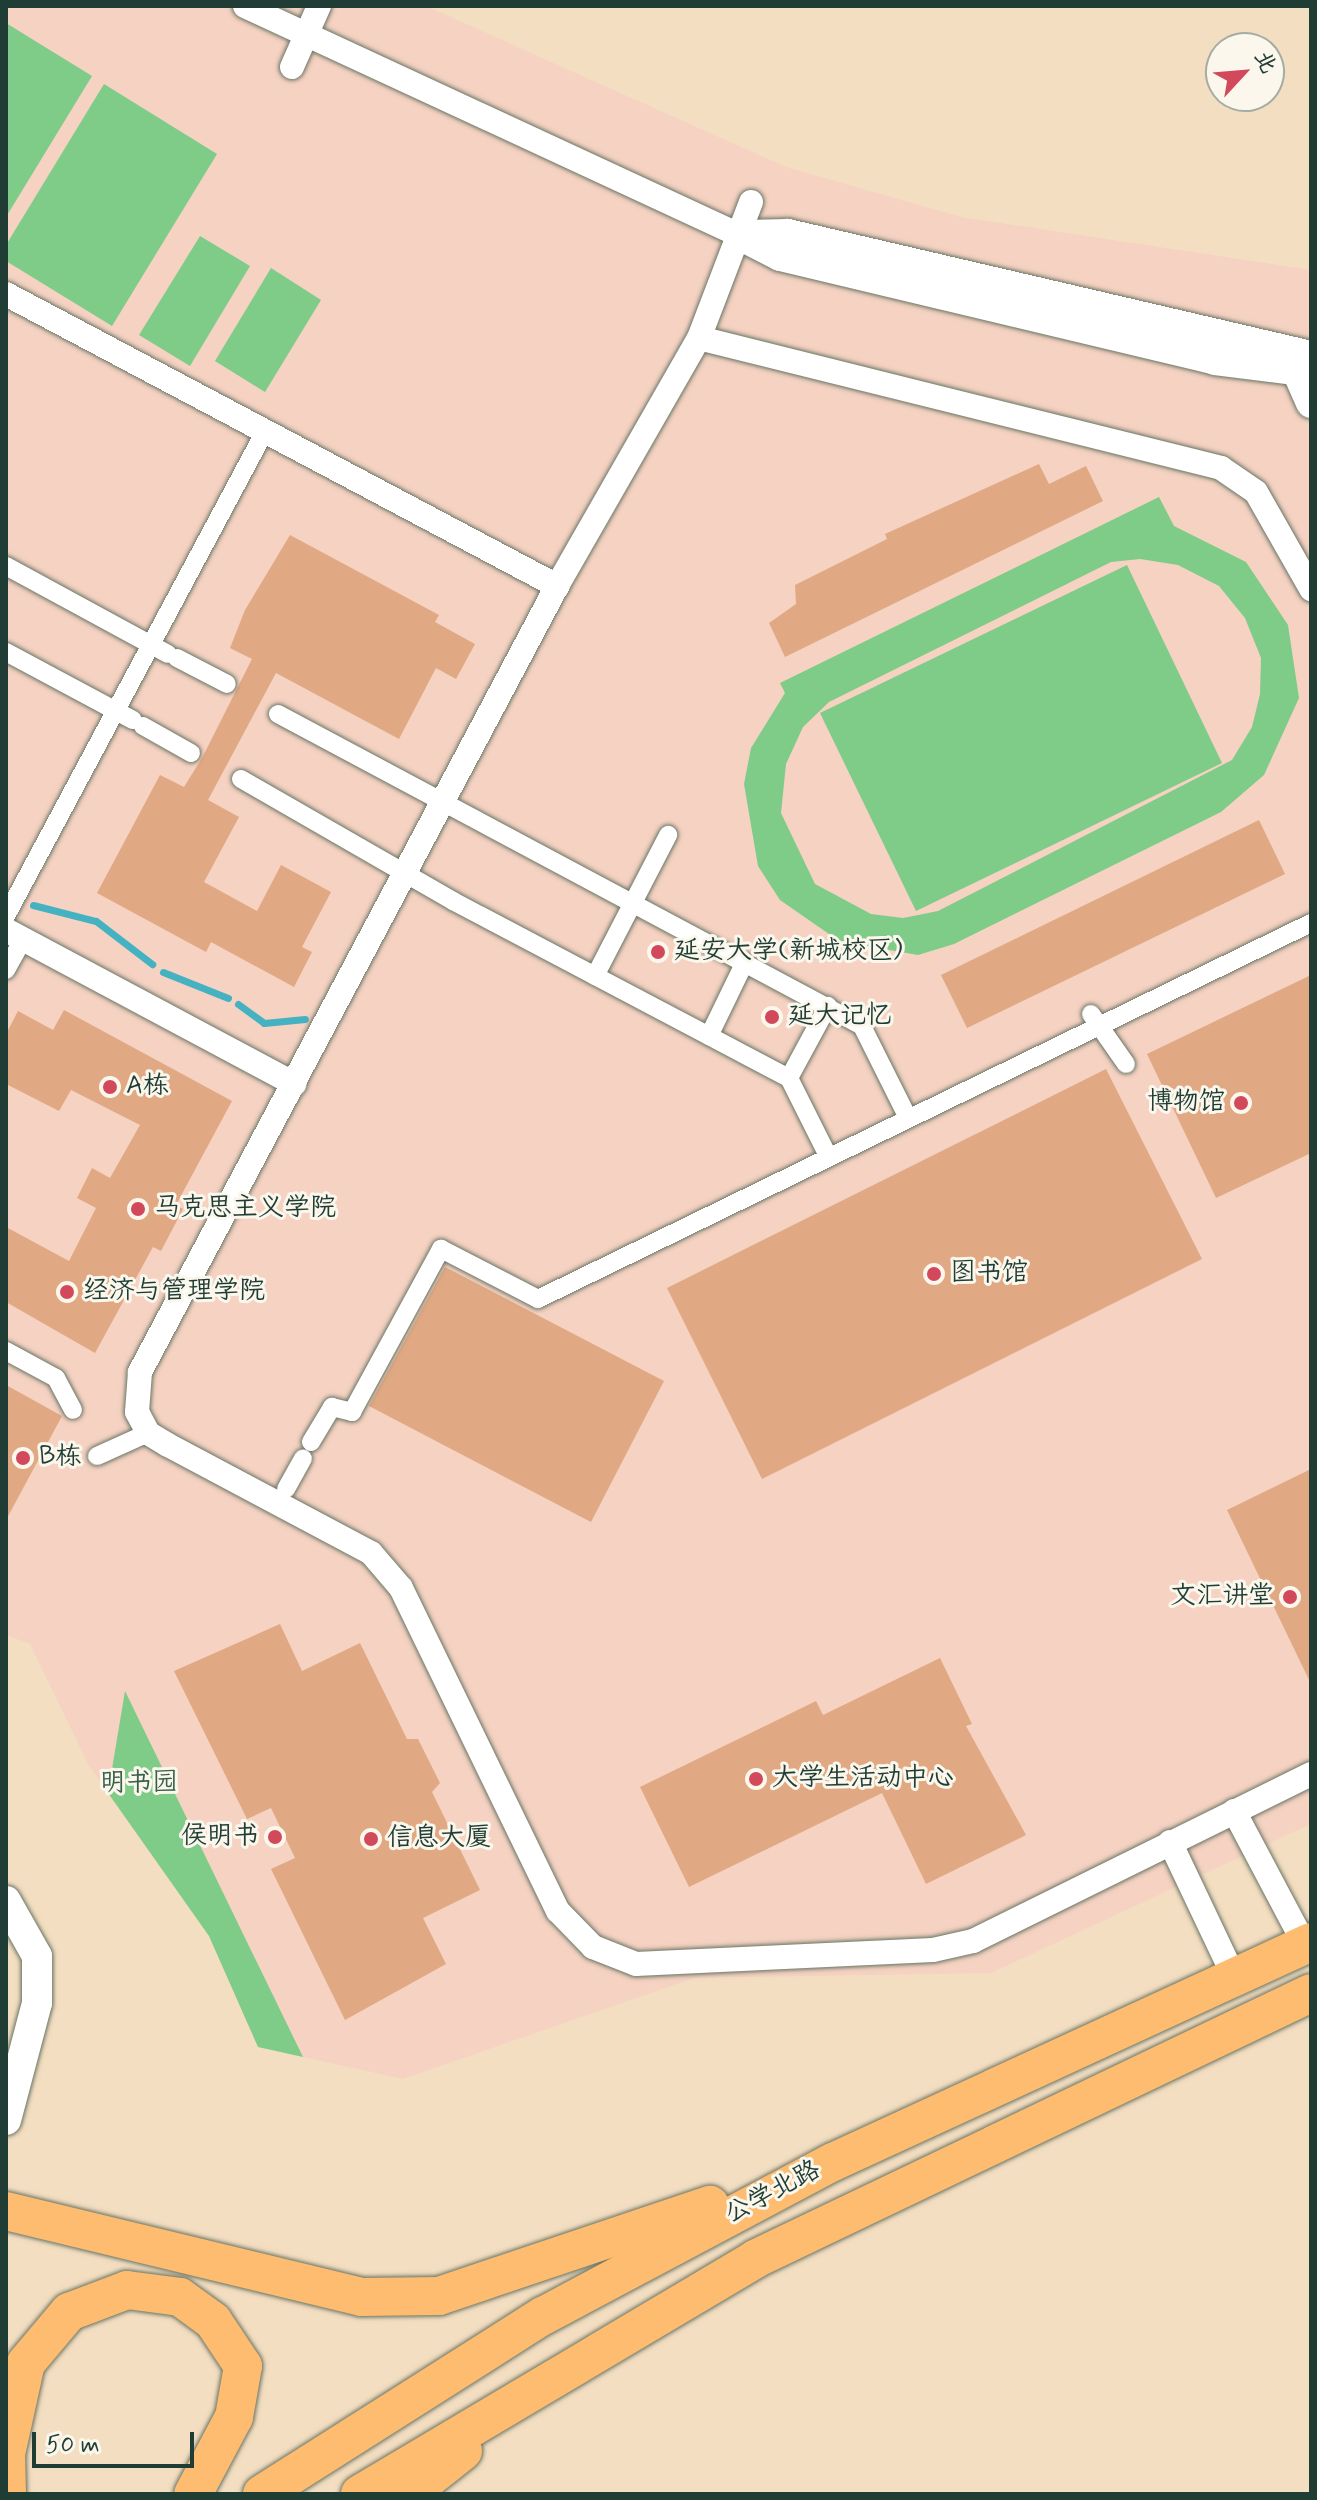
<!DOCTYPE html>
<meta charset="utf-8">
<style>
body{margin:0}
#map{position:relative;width:1317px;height:2500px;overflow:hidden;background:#f4dec1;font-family:Mynerve,"LXGW WenKai TC",sans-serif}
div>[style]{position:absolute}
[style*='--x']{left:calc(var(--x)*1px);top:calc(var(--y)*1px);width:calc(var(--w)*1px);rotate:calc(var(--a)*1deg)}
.built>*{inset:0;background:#f5d2c2}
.green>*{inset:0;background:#7fcb88}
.stream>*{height:7px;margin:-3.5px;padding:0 3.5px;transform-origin:3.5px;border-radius:3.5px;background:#45b2c2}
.building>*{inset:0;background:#e0a983}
.roads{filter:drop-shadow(0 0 2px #6a7565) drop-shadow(0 0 2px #6a7565)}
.pedestrian>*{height:18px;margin:-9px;padding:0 9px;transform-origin:9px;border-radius:9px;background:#fff}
.minor>*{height:24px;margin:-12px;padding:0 12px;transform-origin:12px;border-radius:12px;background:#fff}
.tertiary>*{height:30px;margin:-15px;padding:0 15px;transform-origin:15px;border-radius:15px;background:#fff}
.primary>*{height:38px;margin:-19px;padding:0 19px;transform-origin:19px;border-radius:19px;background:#fdbc70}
.dots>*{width:22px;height:22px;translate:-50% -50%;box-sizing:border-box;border:4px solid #fbf7ec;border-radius:50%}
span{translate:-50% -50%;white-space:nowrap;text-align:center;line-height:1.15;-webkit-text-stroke:6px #fbf7ec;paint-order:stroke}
.poi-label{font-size:26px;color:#1f3d34}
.left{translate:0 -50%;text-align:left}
.right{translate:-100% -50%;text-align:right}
.park-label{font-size:26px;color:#376049}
.street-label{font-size:26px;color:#1f3d34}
.frame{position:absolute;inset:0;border:8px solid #1f3d34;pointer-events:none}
.north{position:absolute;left:1205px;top:32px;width:80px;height:80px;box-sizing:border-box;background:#fbf7ec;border:2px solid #a3ada2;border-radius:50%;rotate:64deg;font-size:22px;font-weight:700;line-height:32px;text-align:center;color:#1f3d34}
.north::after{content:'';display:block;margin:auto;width:28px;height:36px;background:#d1495b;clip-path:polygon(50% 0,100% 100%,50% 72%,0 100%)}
.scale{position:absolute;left:32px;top:2432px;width:162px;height:36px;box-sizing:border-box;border:4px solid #1f3d34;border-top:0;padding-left:10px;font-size:24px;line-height:28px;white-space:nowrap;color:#1f3d34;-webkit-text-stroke:6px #fbf7ec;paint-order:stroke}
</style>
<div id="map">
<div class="built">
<i style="clip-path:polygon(6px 6px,426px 6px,786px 167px,961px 217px,1311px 270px,1311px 1824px,991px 1973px,694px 1978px,403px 2079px,258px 2047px,209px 1936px,88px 1764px,30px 1644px,6px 1635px)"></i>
</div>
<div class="green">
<i style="clip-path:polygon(6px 23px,92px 76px,6px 217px)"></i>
<i style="clip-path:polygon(104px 84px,217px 154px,112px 326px,6px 261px,6px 245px)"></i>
<i style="clip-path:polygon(200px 236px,250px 266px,190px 366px,139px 335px)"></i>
<i style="clip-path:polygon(271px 268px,321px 300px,265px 392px,215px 361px)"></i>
<i style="clip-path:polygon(evenodd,1159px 497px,1174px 526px,1246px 562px,1288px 625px,1299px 698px,1264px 775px,1221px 812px,954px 944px,918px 955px,839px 941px,780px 900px,758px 866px,744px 784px,751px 748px,785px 693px,780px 683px,1159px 497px,1140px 559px,1178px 565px,1219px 586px,1245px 618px,1261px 658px,1260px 694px,1252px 727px,1232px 760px,938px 911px,903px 918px,871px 914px,815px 884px,781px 813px,786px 764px,803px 727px,829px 702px,1111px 562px,1140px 559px)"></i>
<i style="clip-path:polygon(1127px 565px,1222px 763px,916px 911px,820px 713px)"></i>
<i style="clip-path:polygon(125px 1691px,141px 1724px,303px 2057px,258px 2047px,209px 1936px,108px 1793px)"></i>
</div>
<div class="stream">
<i style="--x:33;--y:905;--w:65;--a:14.3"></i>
<i style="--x:96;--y:921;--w:71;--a:37.5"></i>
<i style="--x:163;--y:972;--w:70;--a:21.8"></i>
<i style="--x:238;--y:1004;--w:32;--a:36"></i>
<i style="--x:264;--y:1023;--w:41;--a:-5.6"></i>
</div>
<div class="building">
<i style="clip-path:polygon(1039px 464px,1049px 484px,1086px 466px,1103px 501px,785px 657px,769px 623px,796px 604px,795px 585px,887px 539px,885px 534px)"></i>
<i style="clip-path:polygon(290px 535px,439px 615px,435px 622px,475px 644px,456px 679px,436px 668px,399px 739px,276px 673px,208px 800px,239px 817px,204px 882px,257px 911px,281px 865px,331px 892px,302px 947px,312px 952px,294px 987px,211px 942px,206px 952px,97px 893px,160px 775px,184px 787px,202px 758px,252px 659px,230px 648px,245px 610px)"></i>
<i style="clip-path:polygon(1259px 820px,1285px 874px,967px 1028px,941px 975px)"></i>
<i style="clip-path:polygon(1311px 975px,1311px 1153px,1216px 1198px,1147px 1054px)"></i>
<i style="clip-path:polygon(64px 1010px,232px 1101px,176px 1205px,183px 1209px,161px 1251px,153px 1247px,95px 1353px,6px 1302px,6px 1227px,69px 1261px,96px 1208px,77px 1198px,92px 1168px,110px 1178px,140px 1125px,71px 1090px,59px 1111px,6px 1084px,6px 1034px,18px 1011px,53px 1030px)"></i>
<i style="clip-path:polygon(1106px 1069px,1202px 1259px,762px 1479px,667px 1288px)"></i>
<i style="clip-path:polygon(445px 1267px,664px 1381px,591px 1522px,369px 1406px)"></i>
<i style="clip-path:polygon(6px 1385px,62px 1416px,6px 1520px)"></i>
<i style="clip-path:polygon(1311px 1469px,1311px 1684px,1227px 1510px)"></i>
<i style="clip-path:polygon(280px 1624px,302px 1671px,360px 1643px,407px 1739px,418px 1739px,440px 1783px,432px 1792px,480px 1890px,423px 1918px,446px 1964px,345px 2020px,271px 1869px,295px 1858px,271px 1808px,247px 1819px,174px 1671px)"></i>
<i style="clip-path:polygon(940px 1658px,972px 1724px,966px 1726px,1026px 1835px,926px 1884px,882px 1793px,689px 1887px,640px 1787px,816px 1701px,823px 1715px)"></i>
</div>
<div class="roads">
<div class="pedestrian">
<i style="--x:6;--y:566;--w:184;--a:28.5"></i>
<i style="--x:6;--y:652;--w:144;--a:28.2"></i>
<i style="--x:177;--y:658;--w:56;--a:27.5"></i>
<i style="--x:278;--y:714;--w:662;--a:28.11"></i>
<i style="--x:862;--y:1026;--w:103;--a:63.4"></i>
<i style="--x:143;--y:726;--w:55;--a:29.4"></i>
<i style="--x:241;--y:779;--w:245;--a:29.9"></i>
<i style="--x:453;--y:901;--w:380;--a:27.8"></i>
<i style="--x:789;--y:1078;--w:87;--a:63.4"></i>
<i style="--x:6;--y:916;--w:548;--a:-61.89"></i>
<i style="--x:6;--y:970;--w:35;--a:-61"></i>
<i style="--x:595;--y:976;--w:159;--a:-62.6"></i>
<i style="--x:1091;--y:1014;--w:61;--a:55"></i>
<i style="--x:709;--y:1036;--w:82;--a:-64.1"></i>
<i style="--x:789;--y:1078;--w:82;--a:-61.6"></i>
<i style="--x:6;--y:1351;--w:57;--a:28.4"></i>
<i style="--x:56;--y:1378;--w:36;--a:62"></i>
<i style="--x:311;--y:1442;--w:41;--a:-59"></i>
<i style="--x:332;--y:1407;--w:21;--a:14"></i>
<i style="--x:352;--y:1412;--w:186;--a:-61.4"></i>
<i style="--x:441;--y:1249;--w:109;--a:27.3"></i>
<i style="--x:538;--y:1299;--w:860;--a:-25.94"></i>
<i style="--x:97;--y:1456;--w:56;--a:-24.3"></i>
<i style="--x:286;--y:1489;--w:35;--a:-61"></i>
</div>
<div class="minor">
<i style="--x:245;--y:6;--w:544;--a:24.87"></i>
<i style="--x:292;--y:67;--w:67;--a:-66.1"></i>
<i style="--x:751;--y:202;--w:146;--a:110.9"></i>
<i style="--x:699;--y:338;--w:286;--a:119.8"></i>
<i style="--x:557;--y:586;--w:890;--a:117.95"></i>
<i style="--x:140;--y:1372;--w:40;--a:94.3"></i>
<i style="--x:137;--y:1412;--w:24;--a:62"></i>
<i style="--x:148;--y:1433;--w:23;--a:31"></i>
<i style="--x:168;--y:1445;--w:230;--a:28"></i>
<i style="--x:371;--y:1553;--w:46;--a:49.4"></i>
<i style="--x:401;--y:1588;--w:359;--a:64.1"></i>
<i style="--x:558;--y:1911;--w:50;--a:45.8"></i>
<i style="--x:593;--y:1947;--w:46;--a:21.6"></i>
<i style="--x:636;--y:1964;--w:297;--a:-2.7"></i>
<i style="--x:933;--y:1950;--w:41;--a:-12.7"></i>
<i style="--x:973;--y:1941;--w:377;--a:-26.3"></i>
<i style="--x:6;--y:294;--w:624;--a:27.92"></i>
<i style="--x:699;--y:338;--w:538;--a:13.98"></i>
<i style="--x:1221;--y:468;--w:42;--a:34.4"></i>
<i style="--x:1256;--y:492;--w:112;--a:60.4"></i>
<i style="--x:6;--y:930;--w:327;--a:28.1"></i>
<i style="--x:1234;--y:1811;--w:152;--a:62.1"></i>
<i style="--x:1170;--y:1842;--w:152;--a:64.6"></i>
</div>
<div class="tertiary">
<i style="--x:739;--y:235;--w:46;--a:27.1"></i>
<i style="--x:780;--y:256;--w:447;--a:13.4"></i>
<i style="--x:1215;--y:360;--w:81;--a:7.1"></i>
<i style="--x:1295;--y:370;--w:17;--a:-17"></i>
<i style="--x:745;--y:235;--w:43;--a:-1.3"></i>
<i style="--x:788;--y:234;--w:537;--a:13.13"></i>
<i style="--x:1288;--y:351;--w:57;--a:66.1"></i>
<i style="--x:6;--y:1901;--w:63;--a:60.6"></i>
<i style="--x:37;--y:1956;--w:47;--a:90"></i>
<i style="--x:37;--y:2003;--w:121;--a:104.8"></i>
</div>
<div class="primary">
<i style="--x:6;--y:2211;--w:366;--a:13.6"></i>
<i style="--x:362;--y:2297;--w:77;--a:-0.7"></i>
<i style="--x:439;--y:2296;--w:286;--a:-18.6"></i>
<i style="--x:6;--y:2452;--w:42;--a:88.6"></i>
<i style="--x:6;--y:2454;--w:93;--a:-77.6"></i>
<i style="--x:26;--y:2363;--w:67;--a:-49.9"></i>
<i style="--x:69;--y:2312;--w:62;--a:-20.8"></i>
<i style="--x:127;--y:2290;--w:53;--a:7.5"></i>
<i style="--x:180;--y:2297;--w:41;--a:36"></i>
<i style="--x:213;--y:2321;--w:54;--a:56.3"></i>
<i style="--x:243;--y:2366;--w:52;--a:100"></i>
<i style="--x:234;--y:2417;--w:87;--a:118"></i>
<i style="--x:262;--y:2494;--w:333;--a:-32.4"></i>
<i style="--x:543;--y:2316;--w:328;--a:-28"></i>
<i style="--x:833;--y:2162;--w:526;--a:-24.71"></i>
<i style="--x:360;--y:2494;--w:460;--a:-30.7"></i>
<i style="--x:755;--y:2259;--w:616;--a:-25.57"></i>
<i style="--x:409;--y:2494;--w:69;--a:-38.5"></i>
</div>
</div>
<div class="dots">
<i style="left:658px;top:952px;background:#d1495b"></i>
<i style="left:772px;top:1017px;background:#d1495b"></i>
<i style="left:110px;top:1087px;background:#d1495b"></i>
<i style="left:1241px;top:1103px;background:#d1495b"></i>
<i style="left:138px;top:1209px;background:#d1495b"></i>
<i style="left:934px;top:1274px;background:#d1495b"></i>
<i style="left:67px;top:1292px;background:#d1495b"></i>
<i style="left:23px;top:1458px;background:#d1495b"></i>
<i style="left:1290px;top:1597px;background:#d1495b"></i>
<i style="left:756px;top:1779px;background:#d1495b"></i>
<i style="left:275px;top:1837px;background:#d1495b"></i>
<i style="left:371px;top:1839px;background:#d1495b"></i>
</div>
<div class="poi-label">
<span class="left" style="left:674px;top:952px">延安大学(新城校区)</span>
<span class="left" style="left:788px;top:1017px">延大记忆</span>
<span class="left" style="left:126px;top:1087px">A栋</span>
<span class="right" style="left:1225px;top:1103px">博物馆</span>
<span class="left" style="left:154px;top:1209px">马克思主义学院</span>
<span class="left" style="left:950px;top:1274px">图书馆</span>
<span class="left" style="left:83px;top:1292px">经济与管理学院</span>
<span class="left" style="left:39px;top:1458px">B栋</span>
<span class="right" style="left:1274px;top:1597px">文汇讲堂</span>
<span class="left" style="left:772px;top:1779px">大学生活动中心</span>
<span class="right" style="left:259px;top:1837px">侯明书</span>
<span class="left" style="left:387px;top:1839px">信息大厦</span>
</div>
<div class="park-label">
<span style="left:139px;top:1784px">明书园</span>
</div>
<div class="street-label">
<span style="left:773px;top:2193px;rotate:-28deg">公学北路</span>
</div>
<div class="frame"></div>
<div class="north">北</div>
<div class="scale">50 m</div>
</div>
